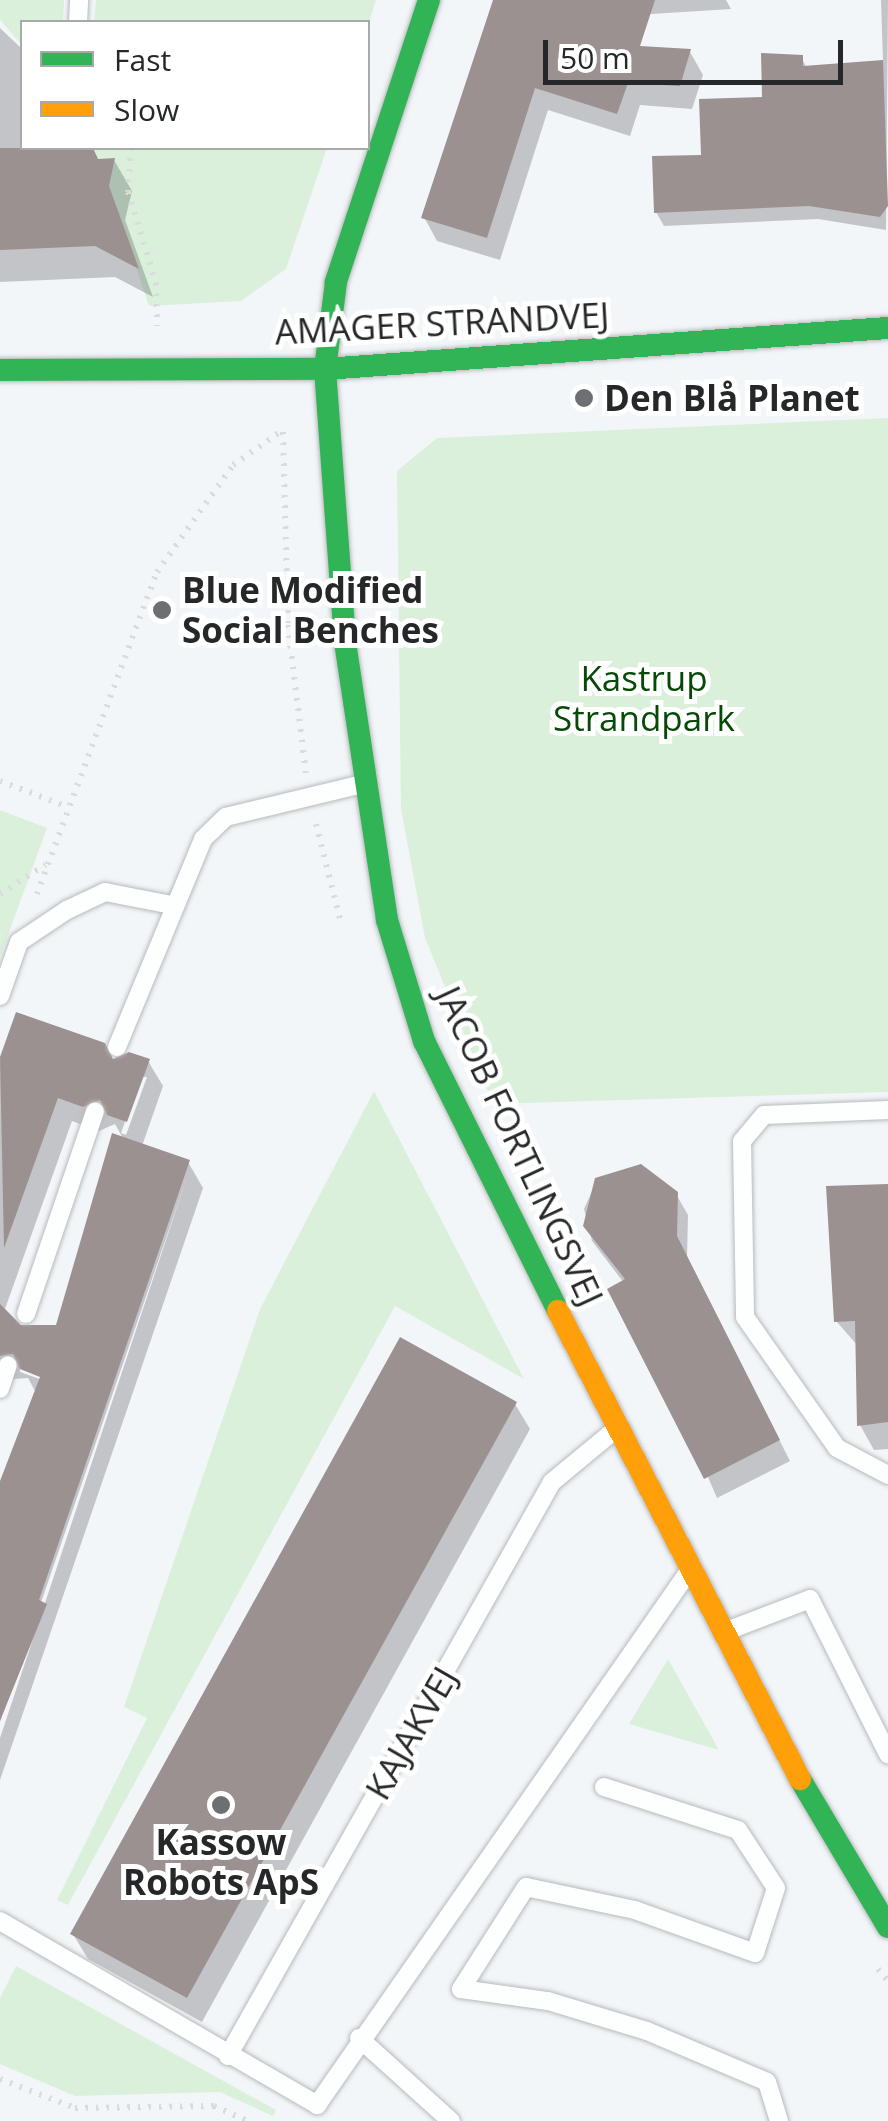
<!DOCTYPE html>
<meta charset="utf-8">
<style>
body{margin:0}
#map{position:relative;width:888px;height:2121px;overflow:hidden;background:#f3f6f9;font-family:"Open Sans",sans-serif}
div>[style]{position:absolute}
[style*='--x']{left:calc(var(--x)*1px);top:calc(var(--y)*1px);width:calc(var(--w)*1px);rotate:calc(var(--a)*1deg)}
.green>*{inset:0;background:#daf0db}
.shadow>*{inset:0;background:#0003}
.building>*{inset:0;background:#9b9190}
.path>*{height:6px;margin-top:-3px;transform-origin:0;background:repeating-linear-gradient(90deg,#dadbdc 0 2.5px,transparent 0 10.5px)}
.roads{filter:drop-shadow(0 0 2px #b8babc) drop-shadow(0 0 2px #b8babc)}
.lane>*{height:18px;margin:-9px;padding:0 9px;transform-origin:9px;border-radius:9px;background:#fdfefe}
.fast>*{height:22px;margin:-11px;padding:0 11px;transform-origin:11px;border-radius:11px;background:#30b455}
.slow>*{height:22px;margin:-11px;padding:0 11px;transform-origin:11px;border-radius:11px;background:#ff9f0a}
.dots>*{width:28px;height:28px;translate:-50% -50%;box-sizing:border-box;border:5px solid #fff;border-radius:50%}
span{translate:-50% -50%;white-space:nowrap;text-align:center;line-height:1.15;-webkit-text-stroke:10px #fff;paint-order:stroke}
.street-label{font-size:35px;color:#252729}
.poi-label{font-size:35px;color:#252729;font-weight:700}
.left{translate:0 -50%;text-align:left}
.park-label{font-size:35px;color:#074906}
.legend{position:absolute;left:20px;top:20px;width:350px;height:130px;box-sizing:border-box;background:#fff;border:2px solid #a8a9a9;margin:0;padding:12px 18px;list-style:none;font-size:30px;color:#252729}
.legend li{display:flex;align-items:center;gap:20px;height:50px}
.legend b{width:50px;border:2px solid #a8a9a9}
.scale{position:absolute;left:543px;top:40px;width:300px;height:45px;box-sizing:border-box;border:5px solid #252729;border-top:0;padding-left:12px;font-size:30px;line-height:35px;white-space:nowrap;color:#252729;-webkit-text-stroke:8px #fff;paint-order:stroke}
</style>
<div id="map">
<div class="green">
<i style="clip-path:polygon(0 0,64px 0,63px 22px,22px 22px,22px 45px,0 20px)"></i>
<i style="clip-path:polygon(96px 0,376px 0,368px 26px,94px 22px)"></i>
<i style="clip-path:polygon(93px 148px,327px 148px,286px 269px,241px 301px,149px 306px,109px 186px,115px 158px,98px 159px)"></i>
<i style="clip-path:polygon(888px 418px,888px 1092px,493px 1104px,425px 938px,401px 809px,397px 471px,437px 438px)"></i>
<i style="clip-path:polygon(0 810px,47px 828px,0 957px)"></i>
<i style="clip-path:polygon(374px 1091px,524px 1379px,395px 1306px,68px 1905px,57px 1900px,147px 1718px,124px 1707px,260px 1309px)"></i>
<i style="clip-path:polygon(668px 1659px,719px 1750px,629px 1724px)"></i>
<i style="clip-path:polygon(16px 1966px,276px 2110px,273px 2116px,220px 2092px,75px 2096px,0 2064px,0 1998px)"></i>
</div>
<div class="shadow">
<i style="clip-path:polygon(495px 0,726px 0,731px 9px,508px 23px)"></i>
<i style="clip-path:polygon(881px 0,888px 0,886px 230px,818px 219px,664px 226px,656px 212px,801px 57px,807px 68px,883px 62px)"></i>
<i style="clip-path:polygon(0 28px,22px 49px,22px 148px,91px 148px,100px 162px,114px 160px,132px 191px,125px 220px,153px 297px,115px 277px,0 282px)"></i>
<i style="clip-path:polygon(483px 38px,690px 52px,703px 75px,692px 109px,640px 105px,630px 136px,548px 110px,500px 260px,437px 241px,424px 217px)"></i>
<i style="clip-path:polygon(evenodd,18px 1015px,113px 1062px,148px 1061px,163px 1086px,142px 1146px,188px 1162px,203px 1188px,0 1780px,0 1738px,187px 1177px,0 1722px,0 1484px,36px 1393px,28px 1378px,0 1380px,0 1064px,18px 1015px,141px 1077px,147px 1077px,126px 1135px,121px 1133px,141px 1077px,18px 1015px,72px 1121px,99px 1131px,115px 1124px,124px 1140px,58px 1327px,22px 1328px,5px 1309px,72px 1121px,18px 1015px,20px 1367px,52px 1379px,51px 1383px,20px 1372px,20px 1367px)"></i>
<i style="clip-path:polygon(597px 1180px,676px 1194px,688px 1215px,687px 1258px,790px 1461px,717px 1498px,624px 1283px,592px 1241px,584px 1209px)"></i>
<i style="clip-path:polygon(888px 1185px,888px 1449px,874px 1450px,860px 1425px,858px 1346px,836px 1321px)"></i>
<i style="clip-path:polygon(515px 1404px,530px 1429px,202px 2022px,88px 1959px,73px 1934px)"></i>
</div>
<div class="building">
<i style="clip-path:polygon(493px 0,655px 0,640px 46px,691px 49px,680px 86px,628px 83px,617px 114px,535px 88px,487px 238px,421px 218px)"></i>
<i style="clip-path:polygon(761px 53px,803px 55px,803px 66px,883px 60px,888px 206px,880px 217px,809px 206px,654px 213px,652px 156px,701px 155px,699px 99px,762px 97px)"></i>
<i style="clip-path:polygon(0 148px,93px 148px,98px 159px,115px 158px,109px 186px,139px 269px,95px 246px,0 250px)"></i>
<i style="clip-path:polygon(16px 1012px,105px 1043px,113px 1059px,129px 1052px,150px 1059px,127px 1122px,107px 1115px,100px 1100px,83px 1107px,58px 1098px,4px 1248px,0 1057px)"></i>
<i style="clip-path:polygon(112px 1133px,190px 1160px,39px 1600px,47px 1604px,0 1721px,0 1481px,40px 1377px,20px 1369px,13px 1354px,0 1356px,0 1304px,21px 1325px,56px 1325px)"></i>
<i style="clip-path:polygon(641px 1164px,678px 1192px,677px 1236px,780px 1440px,704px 1479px,607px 1289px,625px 1279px,583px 1226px,595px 1178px)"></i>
<i style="clip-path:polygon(888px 1184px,888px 1422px,857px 1426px,855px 1321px,834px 1322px,826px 1186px)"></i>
<i style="clip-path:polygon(400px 1337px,517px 1402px,187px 1998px,70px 1934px)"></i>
</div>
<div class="path">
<i style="--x:131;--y:148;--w:44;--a:93.9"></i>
<i style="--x:128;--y:192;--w:95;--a:72.9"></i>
<i style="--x:156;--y:283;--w:43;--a:88.7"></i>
<i style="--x:283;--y:432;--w:193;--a:88.5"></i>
<i style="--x:288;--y:625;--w:149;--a:83.1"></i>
<i style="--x:0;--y:781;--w:73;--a:20.9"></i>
<i style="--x:316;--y:824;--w:98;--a:75.8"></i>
<i style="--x:0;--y:894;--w:54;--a:-32.8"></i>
<i style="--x:37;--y:894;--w:344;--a:-69.6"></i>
<i style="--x:157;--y:572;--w:131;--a:-54.6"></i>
<i style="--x:233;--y:465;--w:61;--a:-35"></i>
<i style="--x:878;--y:1969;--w:16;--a:50"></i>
<i style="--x:0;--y:2079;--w:80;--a:21.1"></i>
<i style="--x:75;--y:2108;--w:139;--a:-0.8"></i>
<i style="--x:214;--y:2106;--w:36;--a:24"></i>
</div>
<div class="roads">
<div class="lane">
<i style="--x:78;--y:22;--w:22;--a:-87"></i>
<i style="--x:0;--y:996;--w:57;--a:-70.6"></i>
<i style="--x:19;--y:942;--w:58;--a:-33.7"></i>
<i style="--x:67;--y:910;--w:42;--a:-25.3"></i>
<i style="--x:105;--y:892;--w:68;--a:11"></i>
<i style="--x:117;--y:1047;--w:225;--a:-67.5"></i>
<i style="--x:203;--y:839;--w:32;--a:-44"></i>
<i style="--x:226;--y:817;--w:140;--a:-13.6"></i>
<i style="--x:888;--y:1110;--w:124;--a:177.7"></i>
<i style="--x:764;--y:1115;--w:34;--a:130"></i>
<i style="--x:742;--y:1141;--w:176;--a:89"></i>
<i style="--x:745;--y:1317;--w:160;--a:54.9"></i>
<i style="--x:837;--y:1448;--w:58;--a:27.9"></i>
<i style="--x:26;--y:1314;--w:214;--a:-71.2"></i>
<i style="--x:0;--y:1389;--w:25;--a:-72"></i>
<i style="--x:724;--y:1632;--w:92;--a:-21"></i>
<i style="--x:810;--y:1599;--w:174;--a:63.3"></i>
<i style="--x:604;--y:1787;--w:141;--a:17.8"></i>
<i style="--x:738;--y:1830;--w:69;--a:56.8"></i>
<i style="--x:776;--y:1888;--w:68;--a:107.9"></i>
<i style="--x:755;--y:1953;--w:127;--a:-160.3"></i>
<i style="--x:635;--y:1910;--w:111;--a:-168.1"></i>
<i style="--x:526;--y:1887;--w:121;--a:122.5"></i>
<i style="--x:461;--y:1989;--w:88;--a:7.9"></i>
<i style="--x:548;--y:2001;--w:103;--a:16.9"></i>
<i style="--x:647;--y:2031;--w:130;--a:23"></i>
<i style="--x:767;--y:2082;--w:41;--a:72.9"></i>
<i style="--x:0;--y:1921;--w:367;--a:30.1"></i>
<i style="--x:317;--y:2105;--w:647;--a:-55.13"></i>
<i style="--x:359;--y:2038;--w:124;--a:42.1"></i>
<i style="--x:228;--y:2056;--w:659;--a:-60.56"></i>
<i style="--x:552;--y:1482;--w:83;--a:-39.6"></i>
</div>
<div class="fast">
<i style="--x:429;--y:0;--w:297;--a:108.3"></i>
<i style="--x:336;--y:282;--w:88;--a:97.2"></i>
<i style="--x:325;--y:369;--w:274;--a:85.8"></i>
<i style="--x:345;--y:642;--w:281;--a:81.4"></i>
<i style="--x:387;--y:920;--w:127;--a:73"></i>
<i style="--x:424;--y:1041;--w:301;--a:63.6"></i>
<i style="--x:0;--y:370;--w:325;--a:-0.2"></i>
<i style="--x:325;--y:369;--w:564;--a:-4.17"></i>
<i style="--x:800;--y:1779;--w:172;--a:59.3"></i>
</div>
<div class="slow">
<i style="--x:558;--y:1311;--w:527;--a:62.66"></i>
</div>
</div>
<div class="dots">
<i style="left:584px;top:398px;background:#6d6f72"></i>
<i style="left:162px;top:610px;background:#6d6f72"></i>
<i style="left:221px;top:1805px;background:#6d6f72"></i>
</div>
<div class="street-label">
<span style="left:442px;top:323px;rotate:-3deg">AMAGER STRANDVEJ</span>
<span style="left:520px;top:1146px;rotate:65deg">JACOB FORTLINGSVEJ</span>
<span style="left:411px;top:1733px;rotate:-60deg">KAJAKVEJ</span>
</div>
<div class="poi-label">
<span class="left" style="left:604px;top:398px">Den Blå Planet</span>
<span class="left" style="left:182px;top:610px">Blue Modified<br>Social Benches</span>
<span style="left:221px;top:1862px">Kassow<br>Robots ApS</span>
</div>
<div class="park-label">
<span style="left:644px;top:698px">Kastrup<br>Strandpark</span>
</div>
<ul class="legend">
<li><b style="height:12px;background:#30b455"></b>Fast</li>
<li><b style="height:12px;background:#ff9f0a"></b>Slow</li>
</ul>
<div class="scale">50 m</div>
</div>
